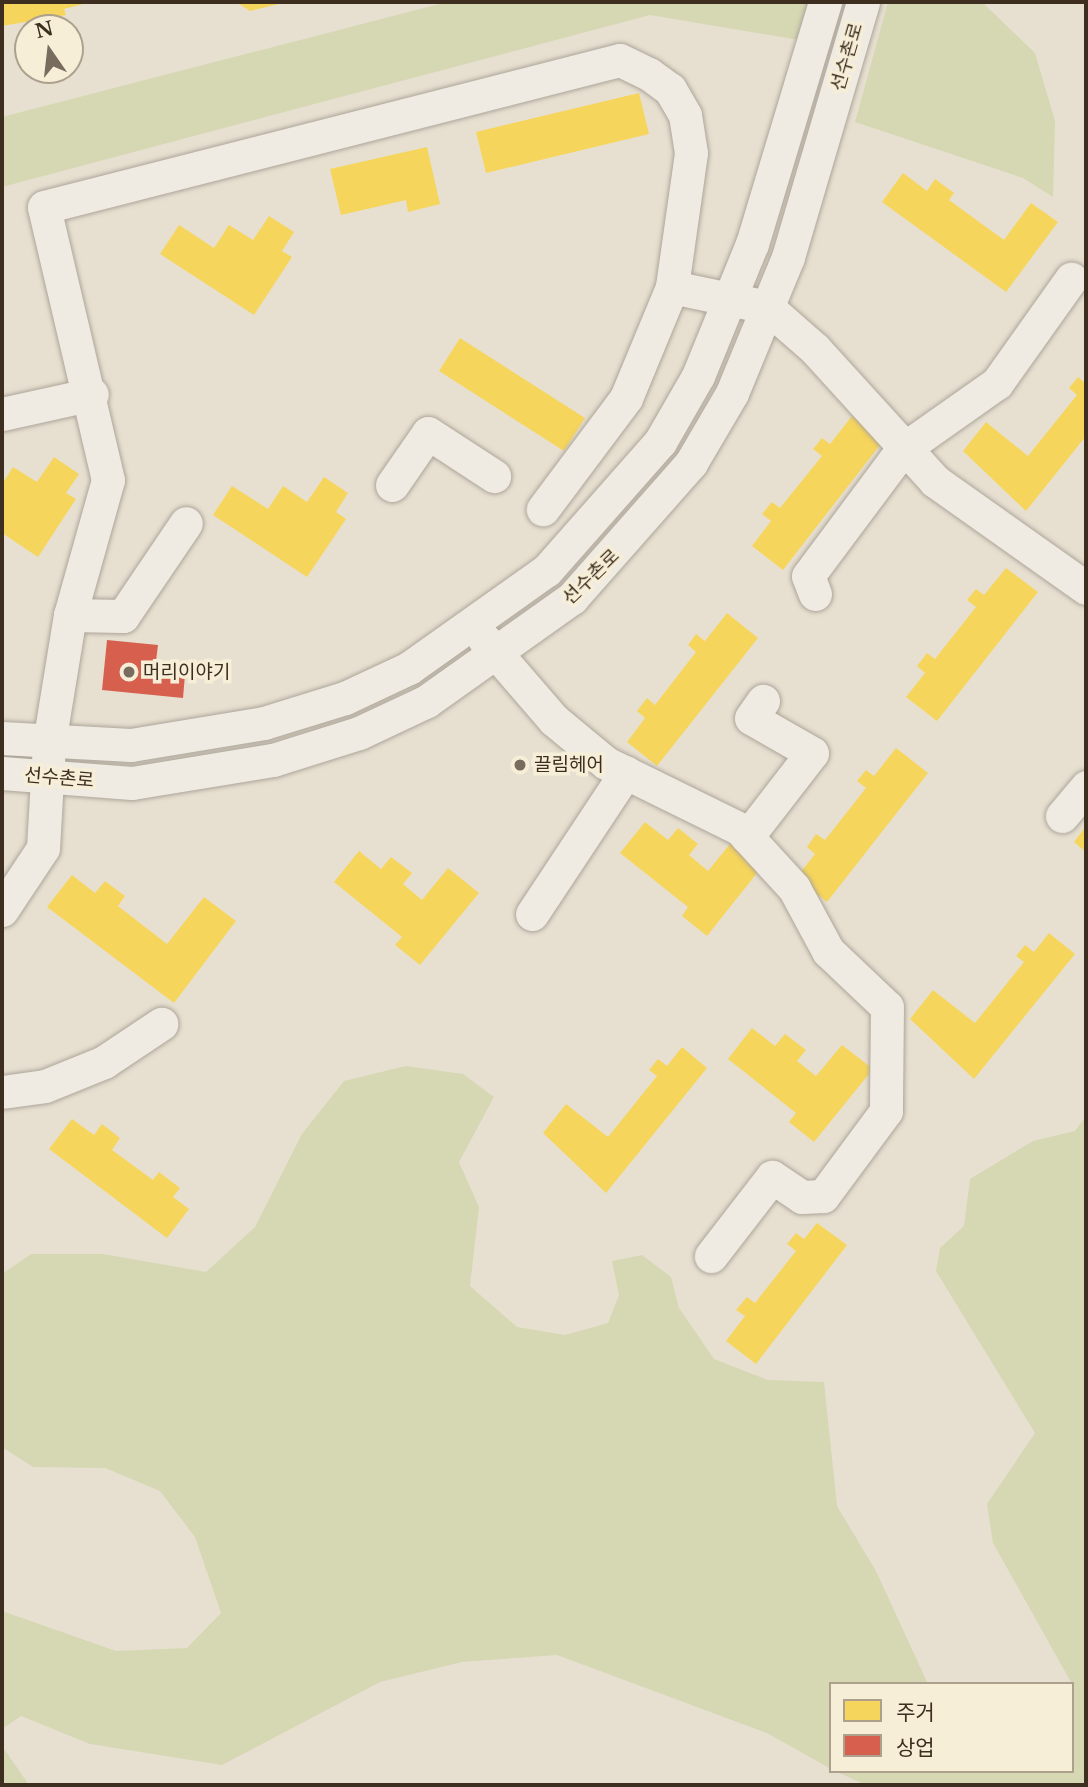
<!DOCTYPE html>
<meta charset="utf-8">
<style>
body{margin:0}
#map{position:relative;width:1088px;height:1787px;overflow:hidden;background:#e7e0d1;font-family:"Libre Baskerville","Noto Sans KR",serif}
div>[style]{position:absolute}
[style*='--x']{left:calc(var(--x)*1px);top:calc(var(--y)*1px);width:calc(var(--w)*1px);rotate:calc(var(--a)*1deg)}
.green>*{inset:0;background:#d6d7b3}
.homes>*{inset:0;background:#f6d55c}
.shops>*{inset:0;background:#d6604d}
.roads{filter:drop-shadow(0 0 2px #ada599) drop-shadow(0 0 2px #ada599)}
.minor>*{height:33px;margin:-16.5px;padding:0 16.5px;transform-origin:16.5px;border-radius:16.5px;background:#efebe3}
.dots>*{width:19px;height:19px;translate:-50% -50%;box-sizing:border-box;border:4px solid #f7eed8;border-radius:50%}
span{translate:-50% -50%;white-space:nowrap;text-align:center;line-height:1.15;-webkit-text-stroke:7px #f7eed8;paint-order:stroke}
.street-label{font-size:19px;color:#3d2e20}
.poi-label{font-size:19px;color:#3d2e20}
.left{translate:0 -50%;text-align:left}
.frame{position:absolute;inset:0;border:4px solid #3d2e20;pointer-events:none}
.legend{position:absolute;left:829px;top:1682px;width:245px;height:91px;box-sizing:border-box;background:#f7eed8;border:2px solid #ada18e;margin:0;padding:9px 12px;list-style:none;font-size:21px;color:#3d2e20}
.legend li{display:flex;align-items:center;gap:14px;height:35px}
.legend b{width:35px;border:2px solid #ada18e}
.north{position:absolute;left:14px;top:14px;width:70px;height:70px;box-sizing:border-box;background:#f7eed8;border:2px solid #ada18e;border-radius:50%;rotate:346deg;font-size:19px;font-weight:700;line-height:28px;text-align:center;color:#3d2e20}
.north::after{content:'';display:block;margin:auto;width:24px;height:32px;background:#786c5e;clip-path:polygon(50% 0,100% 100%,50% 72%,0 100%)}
</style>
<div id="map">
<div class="green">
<i style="clip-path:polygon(447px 2px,809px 2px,799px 40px,650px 15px,2px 187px,2px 117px)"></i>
<i style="clip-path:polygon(888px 2px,982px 2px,1035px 53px,1055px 121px,1053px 197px,1023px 178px,855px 122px)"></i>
<i style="clip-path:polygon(406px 1066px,463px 1074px,494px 1097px,459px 1162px,479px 1207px,470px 1286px,517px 1327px,565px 1335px,608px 1323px,619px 1295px,612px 1261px,642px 1255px,671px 1277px,679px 1308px,714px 1359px,768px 1380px,824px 1382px,837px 1506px,876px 1571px,928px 1684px,831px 1684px,831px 1769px,767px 1733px,557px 1655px,462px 1662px,380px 1682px,222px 1765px,90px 1744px,21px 1716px,2px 1729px,2px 1611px,116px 1651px,187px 1648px,221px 1613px,195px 1537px,160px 1491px,105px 1468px,33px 1467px,2px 1447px,2px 1274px,31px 1254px,103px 1254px,206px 1272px,255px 1227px,302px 1134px,344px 1081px)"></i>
<i style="clip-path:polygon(1086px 1116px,1086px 1785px,866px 1785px,835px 1771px,1072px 1771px,1072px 1684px,993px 1543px,987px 1504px,1035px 1433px,936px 1271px,940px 1248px,964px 1226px,970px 1179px,1033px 1141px,1075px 1131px)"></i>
<i style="clip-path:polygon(2px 1746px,29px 1785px,2px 1785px)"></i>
</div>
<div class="homes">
<i style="clip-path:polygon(2px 2px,87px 2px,87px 3px,64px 9px,66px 15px,2px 26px)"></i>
<i style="clip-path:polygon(236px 2px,283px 2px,283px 3px,250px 11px)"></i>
<i style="clip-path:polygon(639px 93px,649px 134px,486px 173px,476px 132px)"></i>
<i style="clip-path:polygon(427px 147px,440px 204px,408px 212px,406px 200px,341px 215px,330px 169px)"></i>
<i style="clip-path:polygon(903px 173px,927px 191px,935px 179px,954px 193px,949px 200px,1004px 240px,1031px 203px,1058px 222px,1006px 292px,882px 202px)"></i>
<i style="clip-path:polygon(269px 216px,294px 232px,282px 251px,292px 257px,254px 315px,160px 254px,179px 225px,214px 248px,229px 225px,253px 240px)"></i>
<i style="clip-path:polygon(460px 338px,585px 418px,564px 451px,439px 371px)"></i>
<i style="clip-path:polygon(1078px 377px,1086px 384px,1086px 436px,1026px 511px,963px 451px,986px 422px,1028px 456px,1077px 395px,1069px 388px)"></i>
<i style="clip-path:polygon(852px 416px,883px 441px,783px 570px,752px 546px,771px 521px,762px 514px,772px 502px,780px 508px,822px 456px,813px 449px,822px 438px,830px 444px)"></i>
<i style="clip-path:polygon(54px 457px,79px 474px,66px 493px,76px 499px,38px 557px,2px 533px,2px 484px,13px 467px,37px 482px)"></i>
<i style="clip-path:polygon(324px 477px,348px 493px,336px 512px,346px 519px,307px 577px,213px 515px,232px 486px,268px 509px,283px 486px,307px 502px)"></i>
<i style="clip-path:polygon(1006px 568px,1038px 592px,937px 721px,906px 697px,925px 673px,917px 666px,927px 653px,935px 659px,976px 607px,967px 600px,976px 589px,984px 595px)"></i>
<i style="clip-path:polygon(727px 613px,758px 638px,657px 766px,627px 742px,645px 718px,637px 711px,647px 698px,655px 705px,696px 652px,688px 645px,696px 634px,705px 641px)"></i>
<i style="clip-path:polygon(896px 748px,928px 773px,827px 902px,796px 878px,815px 854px,807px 847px,816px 834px,825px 840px,866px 788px,857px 781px,866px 770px,874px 776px)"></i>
<i style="clip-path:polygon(645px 822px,668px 840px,678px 828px,698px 844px,689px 855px,708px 871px,734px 839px,765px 863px,707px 936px,682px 916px,688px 907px,620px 853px)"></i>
<i style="clip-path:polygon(1086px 826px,1086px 852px,1074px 842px)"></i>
<i style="clip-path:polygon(359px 851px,381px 869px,391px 857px,412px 873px,403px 884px,422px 900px,448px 868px,479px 893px,420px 965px,395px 945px,402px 937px,334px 882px)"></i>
<i style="clip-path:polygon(72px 875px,95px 893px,105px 881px,125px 896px,118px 906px,167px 944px,204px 897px,236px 921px,174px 1003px,47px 907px)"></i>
<i style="clip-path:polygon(1049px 933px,1075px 954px,974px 1079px,910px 1019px,933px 990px,975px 1023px,1024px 962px,1016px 956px,1025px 945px,1034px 952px)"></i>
<i style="clip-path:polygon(752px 1028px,775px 1046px,785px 1034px,806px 1050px,797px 1061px,816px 1076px,842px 1045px,873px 1069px,814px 1142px,789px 1122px,796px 1113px,728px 1059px)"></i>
<i style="clip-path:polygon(682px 1047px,707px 1068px,606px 1193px,543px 1133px,566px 1104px,608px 1137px,657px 1076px,649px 1070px,658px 1059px,667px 1066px)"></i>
<i style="clip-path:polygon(72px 1119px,94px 1135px,102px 1124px,120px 1138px,112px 1150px,153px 1180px,159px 1172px,180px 1188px,173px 1197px,189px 1209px,167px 1238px,49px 1149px)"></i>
<i style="clip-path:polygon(817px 1223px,847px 1245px,756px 1364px,726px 1341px,745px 1316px,736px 1310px,747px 1297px,755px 1303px,796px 1251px,787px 1244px,796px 1233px,804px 1239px)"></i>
</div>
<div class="shops">
<i style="clip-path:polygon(107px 640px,158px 645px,156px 661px,186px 663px,183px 698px,102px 690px)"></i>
</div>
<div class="roads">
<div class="minor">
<i style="--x:672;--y:287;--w:97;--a:11.9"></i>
<i style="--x:767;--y:307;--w:64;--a:41.2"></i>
<i style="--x:815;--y:349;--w:178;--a:47.7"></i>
<i style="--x:935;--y:481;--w:185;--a:35.3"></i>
<i style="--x:2;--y:414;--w:92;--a:-12.5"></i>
<i style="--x:392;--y:485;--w:63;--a:-55.3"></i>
<i style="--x:428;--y:433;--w:79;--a:33.1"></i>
<i style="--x:815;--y:594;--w:19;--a:-111"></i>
<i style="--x:808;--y:576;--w:157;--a:-53.3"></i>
<i style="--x:902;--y:450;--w:116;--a:-35.2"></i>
<i style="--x:997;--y:383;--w:128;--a:-54.6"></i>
<i style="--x:70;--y:615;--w:53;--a:1.1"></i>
<i style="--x:123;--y:616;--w:112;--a:-55.9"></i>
<i style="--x:484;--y:639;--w:107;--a:49.2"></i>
<i style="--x:554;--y:720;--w:67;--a:39.6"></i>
<i style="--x:606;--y:763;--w:149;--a:26.2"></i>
<i style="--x:740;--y:829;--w:80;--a:47.5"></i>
<i style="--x:794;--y:888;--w:72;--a:61.6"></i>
<i style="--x:828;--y:951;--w:81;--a:43.5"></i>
<i style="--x:887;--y:1007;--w:104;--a:90.6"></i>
<i style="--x:886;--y:1111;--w:106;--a:126.5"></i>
<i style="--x:823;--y:1196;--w:21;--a:177"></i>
<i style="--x:802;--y:1197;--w:36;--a:-146"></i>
<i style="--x:772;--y:1177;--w:100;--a:127.7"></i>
<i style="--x:2;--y:738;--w:129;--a:3.1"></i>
<i style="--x:131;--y:745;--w:135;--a:-9.4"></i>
<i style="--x:264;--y:723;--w:85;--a:-17.2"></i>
<i style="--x:345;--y:698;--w:71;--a:-25.1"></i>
<i style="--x:409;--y:668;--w:169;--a:-35.4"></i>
<i style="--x:547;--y:570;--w:171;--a:-48.6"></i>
<i style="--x:660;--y:442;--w:76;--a:-60.1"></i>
<i style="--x:698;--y:376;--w:143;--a:-67.8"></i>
<i style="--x:752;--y:244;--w:253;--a:-73.2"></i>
<i style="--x:2;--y:773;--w:130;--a:4.4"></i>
<i style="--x:132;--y:783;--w:143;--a:-9.3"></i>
<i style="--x:273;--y:760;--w:90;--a:-17.4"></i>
<i style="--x:359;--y:733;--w:75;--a:-25.2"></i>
<i style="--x:427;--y:701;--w:178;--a:-35.4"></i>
<i style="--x:572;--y:598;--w:180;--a:-48.6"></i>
<i style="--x:691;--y:463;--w:81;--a:-59.6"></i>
<i style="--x:732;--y:393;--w:147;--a:-67.6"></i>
<i style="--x:788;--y:257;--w:266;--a:-73.6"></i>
<i style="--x:1062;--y:816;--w:38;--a:-50"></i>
<i style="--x:747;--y:837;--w:106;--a:-52.3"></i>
<i style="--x:812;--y:753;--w:70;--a:-150.2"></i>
<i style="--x:751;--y:718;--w:21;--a:-55"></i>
<i style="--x:2;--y:910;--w:74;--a:-56.5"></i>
<i style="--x:43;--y:848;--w:105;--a:-86.7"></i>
<i style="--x:49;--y:743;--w:130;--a:-80.7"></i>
<i style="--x:70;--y:615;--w:140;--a:-74.3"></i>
<i style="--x:108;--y:480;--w:280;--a:-103.2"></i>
<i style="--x:44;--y:207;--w:594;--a:-14.32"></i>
<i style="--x:620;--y:60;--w:32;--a:26"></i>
<i style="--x:649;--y:74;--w:26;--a:36"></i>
<i style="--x:670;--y:89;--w:30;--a:60"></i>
<i style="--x:685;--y:115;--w:38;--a:81"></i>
<i style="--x:691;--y:153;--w:135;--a:98.1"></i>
<i style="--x:672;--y:287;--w:120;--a:112.5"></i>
<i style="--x:626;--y:398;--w:139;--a:126.8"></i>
<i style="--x:532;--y:914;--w:170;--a:-56.5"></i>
<i style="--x:2;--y:1092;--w:43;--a:-7.9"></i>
<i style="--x:45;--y:1086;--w:64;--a:-22.1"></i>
<i style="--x:104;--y:1062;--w:69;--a:-33.7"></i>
</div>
</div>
<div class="dots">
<i style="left:129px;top:672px;background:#786c5e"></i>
<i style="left:520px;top:765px;background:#786c5e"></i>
</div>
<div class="street-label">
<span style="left:847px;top:57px;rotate:-74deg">선수촌로</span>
<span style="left:591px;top:577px;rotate:-44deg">선수촌로</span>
<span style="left:59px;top:778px;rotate:5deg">선수촌로</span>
</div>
<div class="poi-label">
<span class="left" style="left:143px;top:672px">머리이야기</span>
<span class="left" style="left:534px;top:765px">끌림헤어</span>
</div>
<div class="frame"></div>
<ul class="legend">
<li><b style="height:19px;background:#f6d55c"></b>주거</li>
<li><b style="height:19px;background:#d6604d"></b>상업</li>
</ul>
<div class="north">N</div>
</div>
